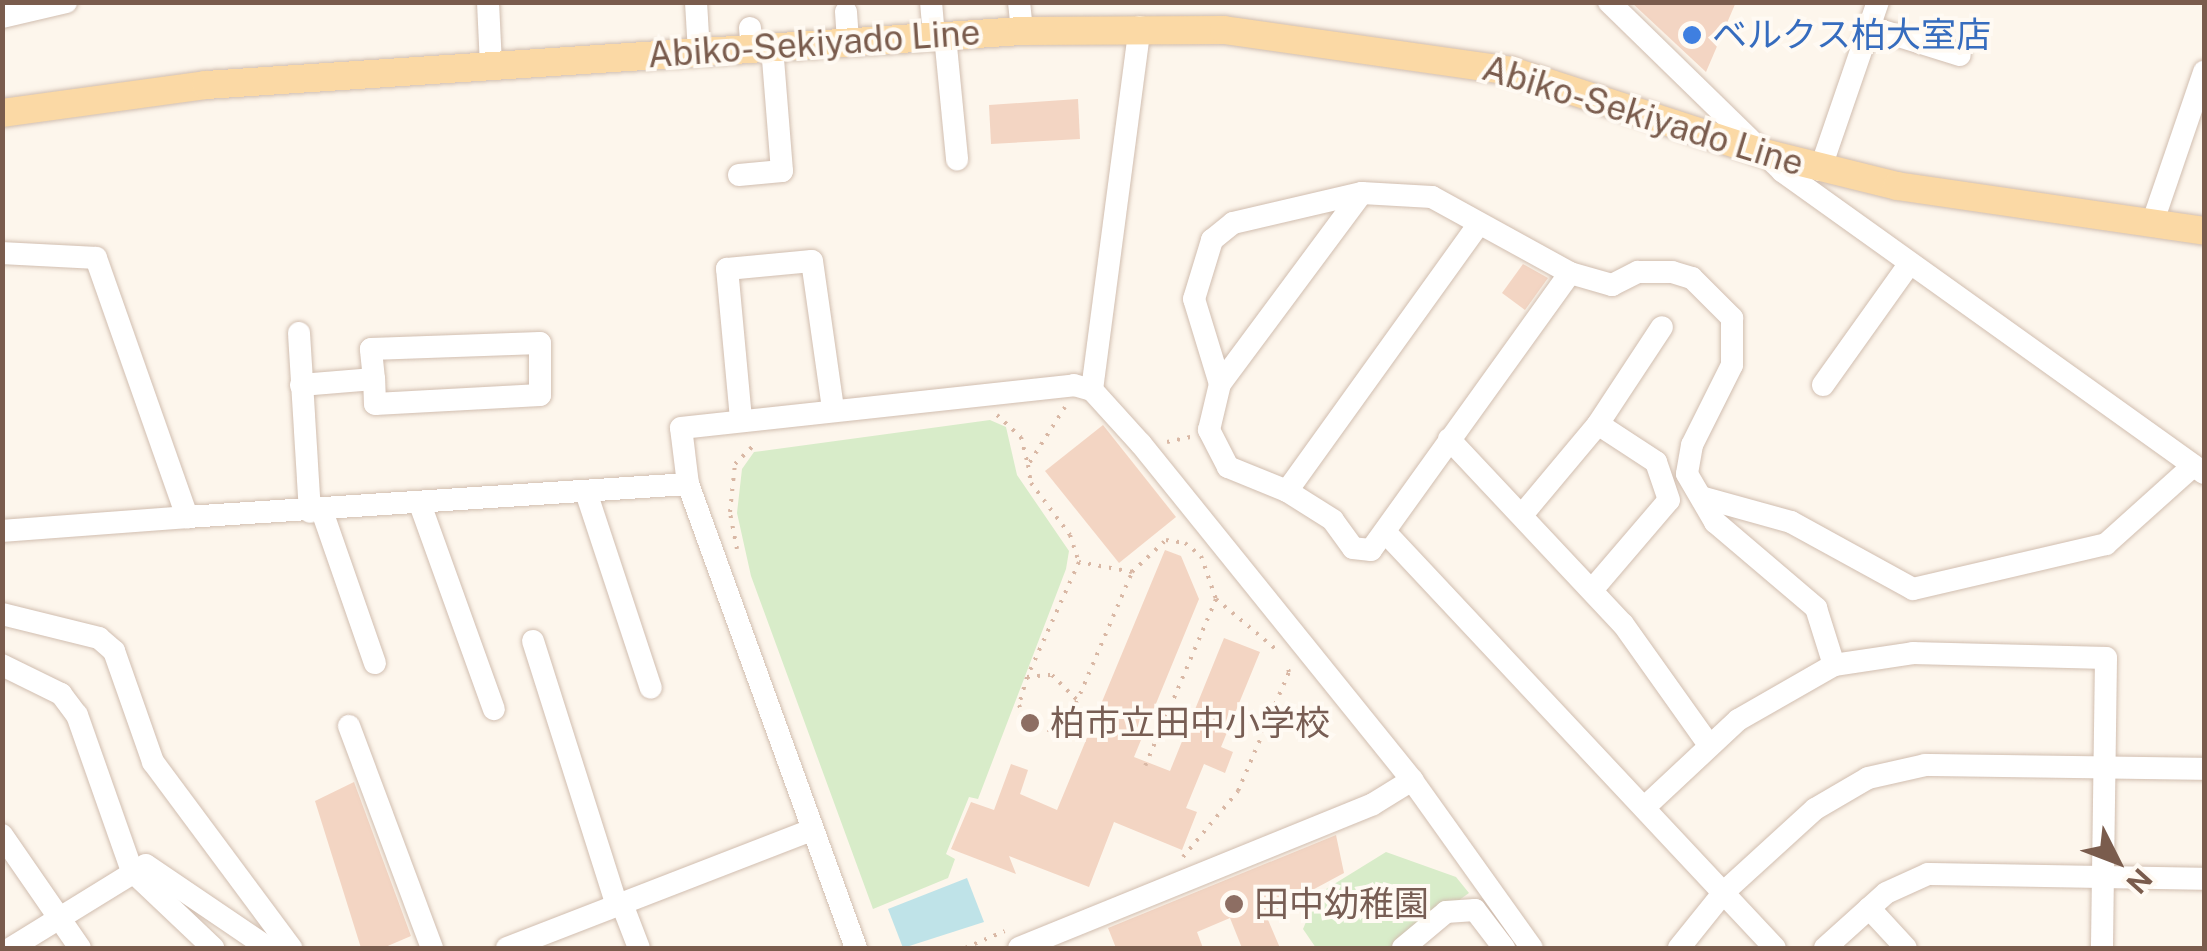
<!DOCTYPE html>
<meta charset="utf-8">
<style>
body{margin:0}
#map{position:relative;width:2207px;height:951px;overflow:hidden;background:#fdf6ec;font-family:"Public Sans","Noto Sans JP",sans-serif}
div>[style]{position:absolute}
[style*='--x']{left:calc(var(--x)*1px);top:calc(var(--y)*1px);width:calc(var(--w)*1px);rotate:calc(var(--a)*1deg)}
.green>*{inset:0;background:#d8ecc9}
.water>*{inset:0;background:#bfe3e8}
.building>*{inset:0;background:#f3d5c3}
.path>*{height:4px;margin-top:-2px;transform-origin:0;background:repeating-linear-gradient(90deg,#d9b8a5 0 2.5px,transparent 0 10.5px)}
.roads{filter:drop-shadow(0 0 2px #d1beb0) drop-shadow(0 0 2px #d1beb0)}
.minor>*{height:22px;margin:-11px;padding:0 11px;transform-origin:11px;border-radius:11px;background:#fff}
.major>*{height:28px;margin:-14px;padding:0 14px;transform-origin:14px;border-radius:14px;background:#fbd9a5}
.dots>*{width:28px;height:28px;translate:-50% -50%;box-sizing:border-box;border:5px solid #fffaf3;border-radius:50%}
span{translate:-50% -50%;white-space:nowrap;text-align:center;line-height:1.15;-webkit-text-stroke:8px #fffaf3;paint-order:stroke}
.shop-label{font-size:35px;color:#366cbe}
.left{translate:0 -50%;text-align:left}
.street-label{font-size:35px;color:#7a5c4d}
.education-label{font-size:35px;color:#785e54}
.frame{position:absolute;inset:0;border:5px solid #7a5c4d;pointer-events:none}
.north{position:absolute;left:2067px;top:811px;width:100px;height:100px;-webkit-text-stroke:8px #fffaf3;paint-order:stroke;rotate:132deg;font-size:28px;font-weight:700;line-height:40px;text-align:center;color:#7a5c4d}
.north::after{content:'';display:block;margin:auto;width:35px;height:45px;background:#7a5c4d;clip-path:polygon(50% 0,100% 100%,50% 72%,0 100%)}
</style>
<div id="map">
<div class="green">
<i style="clip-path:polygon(990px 420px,1006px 427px,1017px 475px,1069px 551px,1066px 569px,978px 799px,969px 797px,946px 854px,955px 859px,948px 878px,873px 909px,751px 576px,737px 513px,742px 469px,754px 452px)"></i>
<i style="clip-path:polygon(1386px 852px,1456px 877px,1469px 893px,1392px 948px,1316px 948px,1303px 929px,1318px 894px)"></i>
</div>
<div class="water">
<i style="clip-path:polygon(967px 878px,984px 922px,903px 948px,888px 909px)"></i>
</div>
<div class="building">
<i style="clip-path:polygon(1631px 2px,1736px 2px,1706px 72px)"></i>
<i style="clip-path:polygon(1078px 99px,1080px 139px,991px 144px,989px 105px)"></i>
<i style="clip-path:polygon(1523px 264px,1548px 278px,1525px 310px,1502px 293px)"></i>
<i style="clip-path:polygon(1103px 425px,1176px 517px,1119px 563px,1045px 471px)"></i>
<i style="clip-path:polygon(1165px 550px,1181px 556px,1199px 599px,1134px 757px,1170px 771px,1224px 638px,1260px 652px,1221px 747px,1233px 752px,1225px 773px,1204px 764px,1186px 808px,1197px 812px,1182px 850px,1114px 822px,1089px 887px,1009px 856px,1016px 874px,951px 849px,971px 802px,994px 810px,1011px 764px,1028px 770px,1020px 794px,1057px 810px)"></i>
<i style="clip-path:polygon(354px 782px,411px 936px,383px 948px,361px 948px,315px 801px)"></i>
<i style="clip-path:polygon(1336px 835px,1344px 873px,1266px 915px,1280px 948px,1242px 948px,1230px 918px,1197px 932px,1203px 948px,1116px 948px,1108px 928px)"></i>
</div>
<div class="path">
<i style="--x:1065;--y:407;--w:69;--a:122.5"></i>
<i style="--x:1028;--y:465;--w:18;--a:81"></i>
<i style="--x:1031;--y:483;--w:65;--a:53.1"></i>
<i style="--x:1070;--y:535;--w:28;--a:72"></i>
<i style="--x:1079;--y:562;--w:126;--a:114.3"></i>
<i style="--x:1027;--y:677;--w:29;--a:106"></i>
<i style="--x:1019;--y:705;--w:22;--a:68"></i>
<i style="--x:1027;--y:725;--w:26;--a:13"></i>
<i style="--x:1052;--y:731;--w:27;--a:-42"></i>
<i style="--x:1072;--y:713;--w:153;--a:-66.9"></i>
<i style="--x:1132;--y:572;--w:54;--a:-169.3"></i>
<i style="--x:997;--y:415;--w:33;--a:43"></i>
<i style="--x:1021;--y:437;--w:29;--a:76"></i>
<i style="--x:1167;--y:442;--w:25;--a:-12"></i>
<i style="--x:737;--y:549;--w:38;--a:-101"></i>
<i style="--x:730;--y:512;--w:48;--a:-84.1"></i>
<i style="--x:735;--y:464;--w:30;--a:-45"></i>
<i style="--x:1132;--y:572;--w:47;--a:-43.3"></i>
<i style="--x:1166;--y:540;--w:19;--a:9"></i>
<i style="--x:1185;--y:543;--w:21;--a:39"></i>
<i style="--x:1201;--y:556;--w:46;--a:70.8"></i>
<i style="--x:1216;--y:599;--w:181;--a:113"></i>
<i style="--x:1216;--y:599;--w:81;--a:40"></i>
<i style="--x:1027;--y:677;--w:25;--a:-5"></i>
<i style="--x:1052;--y:675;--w:38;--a:45"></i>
<i style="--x:1183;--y:857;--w:86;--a:-50.2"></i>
<i style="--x:1238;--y:791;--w:129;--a:-66.8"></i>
<i style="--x:1289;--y:672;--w:10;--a:-107"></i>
<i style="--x:965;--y:948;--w:43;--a:-23"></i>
</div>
<div class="roads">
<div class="minor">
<i style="--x:488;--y:2;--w:64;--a:87.3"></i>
<i style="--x:696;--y:2;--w:50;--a:86.6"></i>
<i style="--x:931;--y:2;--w:35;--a:85"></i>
<i style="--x:1019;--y:2;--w:29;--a:84"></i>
<i style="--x:1609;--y:2;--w:242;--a:44.3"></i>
<i style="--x:1782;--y:171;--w:519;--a:35.59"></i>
<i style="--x:846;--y:12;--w:31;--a:86"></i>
<i style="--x:2;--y:17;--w:66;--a:-13.2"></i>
<i style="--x:1870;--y:27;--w:94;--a:17.3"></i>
<i style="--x:750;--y:28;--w:21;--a:85"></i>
<i style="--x:945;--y:36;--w:124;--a:84.4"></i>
<i style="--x:1820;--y:170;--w:178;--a:-71"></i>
<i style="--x:739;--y:175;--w:43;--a:-5.3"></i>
<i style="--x:782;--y:171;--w:123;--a:-94.6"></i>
<i style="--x:2152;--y:224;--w:161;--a:-71.1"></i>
<i style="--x:2;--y:253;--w:94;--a:3"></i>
<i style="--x:96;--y:258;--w:275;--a:70.6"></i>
<i style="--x:187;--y:517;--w:502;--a:-3.77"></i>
<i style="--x:1570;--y:273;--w:44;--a:15.9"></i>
<i style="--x:1612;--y:285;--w:29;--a:-27"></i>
<i style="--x:1638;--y:272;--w:34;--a:0"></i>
<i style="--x:1672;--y:272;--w:21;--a:17"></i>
<i style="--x:1692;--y:278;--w:57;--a:45"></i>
<i style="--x:1732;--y:318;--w:47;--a:90"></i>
<i style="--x:1732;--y:365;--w:89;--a:116.6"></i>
<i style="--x:1692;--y:445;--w:29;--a:100"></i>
<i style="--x:1687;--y:474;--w:56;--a:59.7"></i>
<i style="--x:1715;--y:522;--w:133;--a:40.4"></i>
<i style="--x:1816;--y:608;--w:60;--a:72.5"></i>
<i style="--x:299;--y:333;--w:179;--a:86.5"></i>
<i style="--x:1220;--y:384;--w:89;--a:-107"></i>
<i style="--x:1194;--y:299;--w:62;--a:-73"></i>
<i style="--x:1212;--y:240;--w:27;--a:-39"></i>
<i style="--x:1233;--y:223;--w:132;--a:-13.1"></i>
<i style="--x:1362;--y:193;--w:70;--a:3.3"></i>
<i style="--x:1432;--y:197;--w:158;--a:28.8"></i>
<i style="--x:1570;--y:273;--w:341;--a:125.7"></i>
<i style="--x:1371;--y:550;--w:18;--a:-174"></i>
<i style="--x:1353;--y:548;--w:34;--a:-126"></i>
<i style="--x:1333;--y:520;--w:54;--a:-147.8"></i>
<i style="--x:1287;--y:491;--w:64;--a:-157.9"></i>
<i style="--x:1228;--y:467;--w:42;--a:-117.2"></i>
<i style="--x:1209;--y:430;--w:47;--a:-76.6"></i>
<i style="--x:1220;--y:384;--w:238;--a:-53.4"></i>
<i style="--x:301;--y:385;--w:73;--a:-4.7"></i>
<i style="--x:374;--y:379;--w:30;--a:-96"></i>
<i style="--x:371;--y:349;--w:169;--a:-2"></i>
<i style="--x:540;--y:343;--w:52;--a:90"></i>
<i style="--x:540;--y:395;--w:165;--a:176.9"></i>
<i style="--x:375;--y:404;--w:25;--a:-92"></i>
<i style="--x:1823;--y:385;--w:146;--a:-54.5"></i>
<i style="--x:1092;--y:390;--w:366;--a:-82.5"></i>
<i style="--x:741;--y:419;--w:151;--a:-95.3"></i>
<i style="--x:727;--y:269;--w:85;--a:-5.4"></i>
<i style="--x:812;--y:261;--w:149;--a:81.9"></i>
<i style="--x:1449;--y:439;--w:254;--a:46.8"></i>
<i style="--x:1623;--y:624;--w:148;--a:54.6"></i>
<i style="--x:1287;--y:491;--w:327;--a:-54.3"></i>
<i style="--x:586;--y:492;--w:206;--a:71.7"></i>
<i style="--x:1701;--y:497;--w:93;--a:15.5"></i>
<i style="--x:1791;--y:522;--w:139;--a:28.8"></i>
<i style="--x:1913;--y:589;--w:198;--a:-13.1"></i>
<i style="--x:2106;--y:544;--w:117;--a:-41.9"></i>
<i style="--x:420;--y:504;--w:218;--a:70.2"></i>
<i style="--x:322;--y:511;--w:161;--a:70.8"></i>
<i style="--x:1522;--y:515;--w:119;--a:-50.1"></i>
<i style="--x:1598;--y:424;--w:116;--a:-56.6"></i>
<i style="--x:2;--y:531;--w:186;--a:-4.3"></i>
<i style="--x:1387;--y:534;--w:567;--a:46.86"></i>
<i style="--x:1592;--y:590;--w:118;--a:-49.5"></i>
<i style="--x:1669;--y:500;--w:40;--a:-108.9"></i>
<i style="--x:1656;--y:462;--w:69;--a:-146.8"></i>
<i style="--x:2;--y:614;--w:100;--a:13.9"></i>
<i style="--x:99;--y:638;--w:20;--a:41"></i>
<i style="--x:114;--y:651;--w:118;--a:70.6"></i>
<i style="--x:153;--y:762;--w:232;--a:53.4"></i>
<i style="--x:533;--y:641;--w:278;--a:72.4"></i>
<i style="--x:2;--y:665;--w:66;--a:26.2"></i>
<i style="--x:61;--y:694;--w:26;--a:53"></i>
<i style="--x:77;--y:715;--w:165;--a:70.6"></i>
<i style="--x:132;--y:871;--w:112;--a:43.5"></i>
<i style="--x:349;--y:726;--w:237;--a:69.5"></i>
<i style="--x:1646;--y:806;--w:126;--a:-43.1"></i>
<i style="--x:1738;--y:720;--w:111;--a:-29.8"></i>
<i style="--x:1834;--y:665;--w:80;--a:-8.6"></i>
<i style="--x:1913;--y:653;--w:193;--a:1.5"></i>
<i style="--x:2106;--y:658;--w:290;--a:90.8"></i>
<i style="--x:2;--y:835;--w:137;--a:55.4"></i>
<i style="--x:622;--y:904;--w:47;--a:68.9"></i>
<i style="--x:1869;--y:908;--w:54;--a:47.2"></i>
<i style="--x:11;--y:948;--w:158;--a:-31.6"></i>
<i style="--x:146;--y:865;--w:148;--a:34.2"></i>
<i style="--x:507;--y:948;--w:326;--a:-21.2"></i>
<i style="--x:856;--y:948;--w:493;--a:-109.9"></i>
<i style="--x:688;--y:484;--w:56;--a:-97.1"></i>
<i style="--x:681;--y:428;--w:395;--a:-6.2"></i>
<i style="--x:1074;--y:385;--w:19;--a:16"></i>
<i style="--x:1092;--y:390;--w:73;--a:47.8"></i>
<i style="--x:1141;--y:444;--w:432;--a:51.1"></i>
<i style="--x:1412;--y:780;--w:206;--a:54.5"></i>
<i style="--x:1019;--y:948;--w:382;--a:-22.1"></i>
<i style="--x:1373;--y:804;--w:46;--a:-31.6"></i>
<i style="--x:1403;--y:948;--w:56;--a:-39.9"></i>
<i style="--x:1446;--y:912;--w:29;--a:-4"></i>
<i style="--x:1475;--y:910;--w:48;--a:52.7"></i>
<i style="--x:1679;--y:948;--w:72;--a:-51.2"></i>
<i style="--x:1724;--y:892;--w:123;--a:-42.4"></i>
<i style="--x:1815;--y:809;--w:61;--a:-30.3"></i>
<i style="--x:1868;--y:778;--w:58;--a:-12.8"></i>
<i style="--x:1925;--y:765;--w:279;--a:0.8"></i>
<i style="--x:1825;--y:948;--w:82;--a:-42"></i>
<i style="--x:1886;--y:893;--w:46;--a:-24.3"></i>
<i style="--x:1928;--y:874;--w:276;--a:1"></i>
</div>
<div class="major">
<i style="--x:2;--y:113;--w:206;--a:-7.8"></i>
<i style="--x:206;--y:85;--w:818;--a:-3.79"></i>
<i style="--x:1022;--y:31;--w:202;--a:-0.3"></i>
<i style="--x:1224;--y:30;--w:290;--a:8.1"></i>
<i style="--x:1511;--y:71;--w:262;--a:18"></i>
<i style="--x:1760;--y:152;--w:141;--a:13.9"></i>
<i style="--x:1897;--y:186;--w:310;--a:8.3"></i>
</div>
</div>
<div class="dots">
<i style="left:1692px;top:35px;background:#3f7fe0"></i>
<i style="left:1030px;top:723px;background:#8d6e63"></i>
<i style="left:1234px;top:904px;background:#8d6e63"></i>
</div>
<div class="shop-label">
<span class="left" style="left:1712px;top:35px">ベルクス柏大室店</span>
</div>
<div class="street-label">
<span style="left:814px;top:44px;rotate:-4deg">Abiko-Sekiyado Line</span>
<span style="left:1643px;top:116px;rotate:17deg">Abiko-Sekiyado Line</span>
</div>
<div class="education-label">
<span class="left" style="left:1050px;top:723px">柏市立田中小学校</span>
<span class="left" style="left:1254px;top:904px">田中幼稚園</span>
</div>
<div class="frame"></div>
<div class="north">N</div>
</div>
